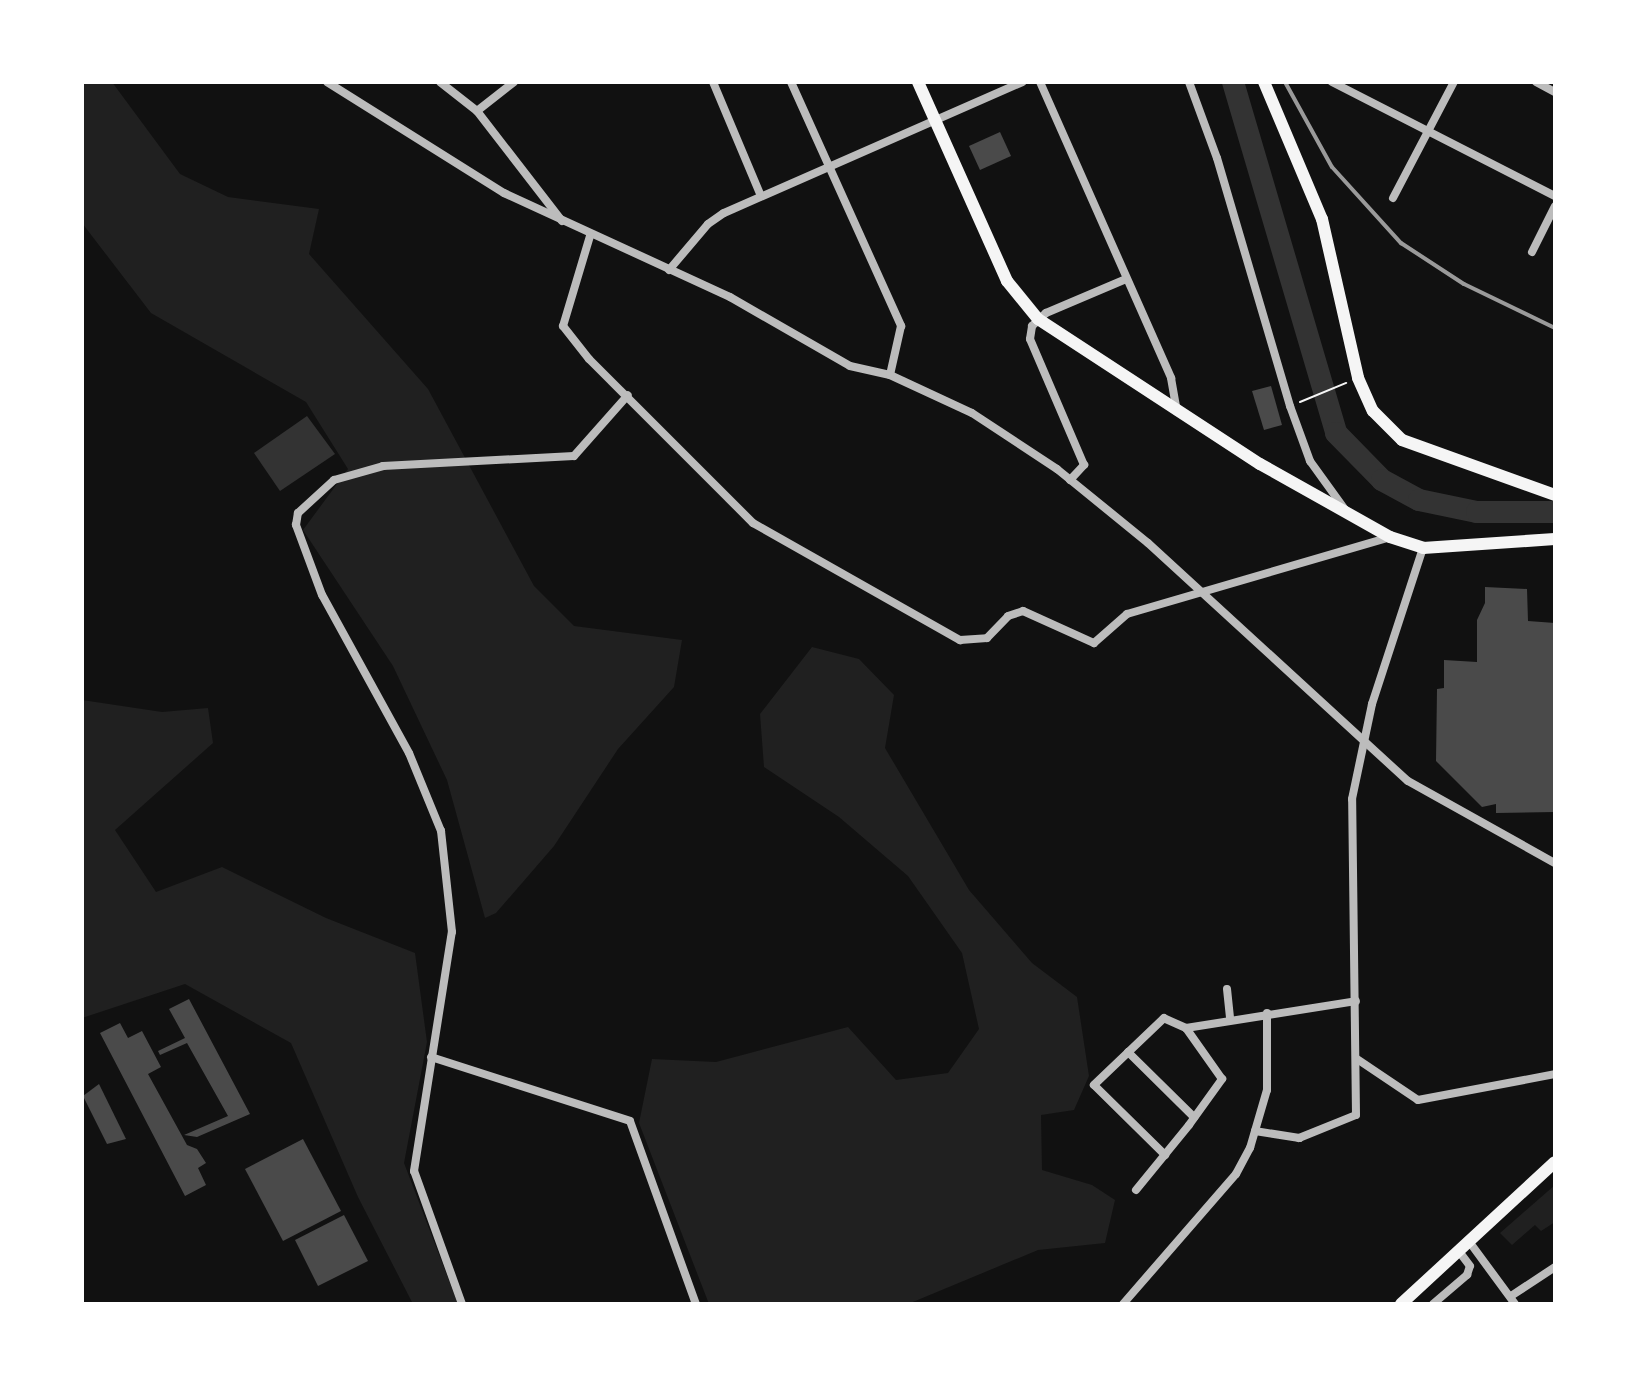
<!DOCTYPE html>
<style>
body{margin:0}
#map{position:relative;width:1637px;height:1386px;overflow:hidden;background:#111;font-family:"Work Sans",sans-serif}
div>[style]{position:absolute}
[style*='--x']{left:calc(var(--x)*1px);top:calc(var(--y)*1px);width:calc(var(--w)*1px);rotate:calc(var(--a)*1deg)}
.green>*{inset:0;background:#202020}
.water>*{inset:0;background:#333}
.river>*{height:22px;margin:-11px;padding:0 11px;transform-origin:11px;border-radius:11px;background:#333}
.building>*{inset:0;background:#4a4a4a}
.path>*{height:2px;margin:-1px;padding:0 1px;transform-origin:1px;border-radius:1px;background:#f5f5f5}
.minor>*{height:8px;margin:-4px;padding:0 4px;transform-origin:4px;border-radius:4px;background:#bcbcbc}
.primary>*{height:12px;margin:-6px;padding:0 6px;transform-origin:6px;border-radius:6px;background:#f5f5f5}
.trunk>*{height:12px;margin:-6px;padding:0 6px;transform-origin:6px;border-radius:6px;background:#f5f5f5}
.rail>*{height:4px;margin:-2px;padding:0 2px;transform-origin:2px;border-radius:2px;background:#9a9a9a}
span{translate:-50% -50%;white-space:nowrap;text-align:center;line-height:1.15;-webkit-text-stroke:6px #fff;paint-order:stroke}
.frame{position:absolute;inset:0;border:84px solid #fff;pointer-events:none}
</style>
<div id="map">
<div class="green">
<i style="clip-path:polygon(82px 82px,112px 82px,180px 174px,228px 197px,319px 209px,309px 254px,428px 389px,534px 586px,574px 626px,682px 640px,674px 687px,618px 749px,554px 846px,496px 913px,485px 918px,447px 780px,393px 666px,303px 530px,348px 469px,306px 402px,151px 313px,82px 223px)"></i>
<i style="clip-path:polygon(812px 647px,859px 659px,894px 695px,885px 748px,969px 890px,1032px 963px,1077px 997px,1089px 1076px,1074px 1110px,1041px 1115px,1042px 1170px,1092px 1185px,1115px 1200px,1105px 1243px,1038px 1250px,908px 1304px,709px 1304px,639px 1123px,652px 1059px,716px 1062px,848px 1027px,896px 1080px,948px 1073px,979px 1029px,962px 953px,908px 876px,839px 817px,764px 767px,760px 714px)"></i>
<i style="clip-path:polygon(82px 700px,162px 712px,208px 708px,213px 743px,115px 830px,156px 892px,222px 867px,326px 918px,415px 953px,427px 1042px,404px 1163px,458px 1304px,413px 1304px,358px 1197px,291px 1043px,185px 984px,82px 1018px)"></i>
<i style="clip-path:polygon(1555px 1185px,1555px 1222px,1541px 1231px,1535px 1225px,1512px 1245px,1500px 1233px)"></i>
</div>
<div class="water">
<i style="clip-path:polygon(307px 416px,335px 454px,280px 491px,254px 453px)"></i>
</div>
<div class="river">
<i style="--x:1233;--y:82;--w:366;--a:73.6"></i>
<i style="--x:1336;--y:433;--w:66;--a:45.6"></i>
<i style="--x:1382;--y:480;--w:42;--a:28.4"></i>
<i style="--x:1419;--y:500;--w:59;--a:11.7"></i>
<i style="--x:1477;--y:512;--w:78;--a:0"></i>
</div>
<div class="building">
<i style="clip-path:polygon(1000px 132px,1011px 156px,980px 170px,969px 146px)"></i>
<i style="clip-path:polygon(1271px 386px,1282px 425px,1264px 430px,1252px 391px)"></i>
<i style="clip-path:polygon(1485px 587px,1527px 589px,1528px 621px,1555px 623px,1555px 812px,1496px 813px,1496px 804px,1482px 807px,1436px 761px,1437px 689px,1444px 688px,1444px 660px,1477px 662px,1477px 620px,1485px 603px)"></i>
<i style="clip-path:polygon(189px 999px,250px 1114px,197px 1137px,184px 1135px,228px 1116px,187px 1043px,160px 1055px,158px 1051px,185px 1038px,169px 1009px)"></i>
<i style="clip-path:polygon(120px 1023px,128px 1038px,142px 1031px,161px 1067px,148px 1074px,187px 1145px,197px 1149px,206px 1163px,198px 1168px,206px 1185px,185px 1196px,100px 1033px)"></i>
<i style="clip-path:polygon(99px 1084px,126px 1139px,107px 1144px,83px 1096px)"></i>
<i style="clip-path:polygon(303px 1139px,341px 1211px,283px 1241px,245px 1169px)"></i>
<i style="clip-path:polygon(344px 1215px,368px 1261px,318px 1286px,295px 1240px)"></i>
</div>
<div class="path">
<i style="--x:1300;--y:402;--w:50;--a:-22.4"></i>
</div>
<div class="minor">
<i style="--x:327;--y:82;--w:209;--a:32.1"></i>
<i style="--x:504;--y:193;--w:249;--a:24.7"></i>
<i style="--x:730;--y:297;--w:138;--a:29.9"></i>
<i style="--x:850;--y:366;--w:41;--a:12.7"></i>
<i style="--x:890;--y:375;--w:90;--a:24.9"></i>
<i style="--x:972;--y:413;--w:102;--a:33.4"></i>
<i style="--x:1057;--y:469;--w:117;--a:39.1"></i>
<i style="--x:1148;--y:543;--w:352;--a:42.5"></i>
<i style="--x:1408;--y:781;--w:168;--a:29.2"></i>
<i style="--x:440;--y:82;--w:47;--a:38.1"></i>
<i style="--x:477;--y:111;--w:139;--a:52.3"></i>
<i style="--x:713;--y:82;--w:124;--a:67.2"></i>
<i style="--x:791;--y:82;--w:268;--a:65.7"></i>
<i style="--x:901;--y:326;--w:50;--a:102.7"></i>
<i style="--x:1040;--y:82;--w:324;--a:66.1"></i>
<i style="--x:1171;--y:378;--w:34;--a:80"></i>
<i style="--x:1189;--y:82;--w:81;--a:69.8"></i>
<i style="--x:1217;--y:158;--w:259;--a:73.6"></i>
<i style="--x:1290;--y:406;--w:59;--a:70"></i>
<i style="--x:1310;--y:461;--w:62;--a:54.2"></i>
<i style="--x:1332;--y:82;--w:250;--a:27.1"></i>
<i style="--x:1536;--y:82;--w:21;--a:28"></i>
<i style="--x:477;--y:111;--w:47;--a:-38.1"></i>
<i style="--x:1393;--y:198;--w:131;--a:-62.3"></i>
<i style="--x:590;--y:236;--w:94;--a:106.7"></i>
<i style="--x:563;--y:326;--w:42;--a:51.8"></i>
<i style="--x:589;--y:359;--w:232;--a:45"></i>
<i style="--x:753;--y:523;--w:238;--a:29.5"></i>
<i style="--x:960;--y:640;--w:27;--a:-4"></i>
<i style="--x:987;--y:638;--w:30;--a:-46"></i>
<i style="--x:1008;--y:616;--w:16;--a:-18"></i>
<i style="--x:1023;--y:611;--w:78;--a:24.3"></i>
<i style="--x:1094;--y:643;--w:44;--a:-41.3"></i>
<i style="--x:1127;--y:614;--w:274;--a:-16.3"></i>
<i style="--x:1532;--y:252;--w:51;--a:-63.4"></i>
<i style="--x:669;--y:270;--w:60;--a:-49.7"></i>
<i style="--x:708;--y:224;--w:19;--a:-35"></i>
<i style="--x:724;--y:213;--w:326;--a:-23.7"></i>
<i style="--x:1070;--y:480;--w:21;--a:-47"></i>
<i style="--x:1084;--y:465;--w:137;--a:-113.2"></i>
<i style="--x:1030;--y:339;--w:13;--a:-81"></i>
<i style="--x:1032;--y:326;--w:19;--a:-43"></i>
<i style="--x:1046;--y:313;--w:87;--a:-23"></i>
<i style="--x:1227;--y:989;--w:30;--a:84"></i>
<i style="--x:1186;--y:1028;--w:172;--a:-9"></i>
<i style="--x:1128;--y:1052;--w:93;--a:44.6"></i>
<i style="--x:431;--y:1057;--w:209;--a:17.8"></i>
<i style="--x:630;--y:1121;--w:195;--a:70.2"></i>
<i style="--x:1357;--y:1059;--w:73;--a:33.9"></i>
<i style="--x:1418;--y:1100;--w:139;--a:-10.7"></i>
<i style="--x:1255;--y:1131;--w:45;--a:9"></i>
<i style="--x:1299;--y:1138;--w:61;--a:-22"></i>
<i style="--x:1356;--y:1115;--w:316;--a:-90.7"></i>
<i style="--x:1352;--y:799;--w:97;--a:-78.1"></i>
<i style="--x:1372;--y:704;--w:164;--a:-71.9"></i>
<i style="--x:1136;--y:1190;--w:84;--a:-50.8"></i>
<i style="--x:1189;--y:1125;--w:57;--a:-54.3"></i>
<i style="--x:1222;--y:1079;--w:62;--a:-125.2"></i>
<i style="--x:1186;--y:1028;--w:24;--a:-156"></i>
<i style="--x:1164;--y:1018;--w:97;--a:136.3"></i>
<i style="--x:1094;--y:1085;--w:100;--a:44.6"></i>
<i style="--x:1468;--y:1240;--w:79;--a:53.7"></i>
<i style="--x:1511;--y:1296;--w:53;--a:-33.4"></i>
<i style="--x:462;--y:1304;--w:141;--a:-109.8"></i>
<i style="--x:414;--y:1171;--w:242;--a:-81"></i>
<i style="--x:452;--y:932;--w:102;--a:-96.2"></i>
<i style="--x:441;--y:831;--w:84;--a:-112.3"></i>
<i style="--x:409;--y:753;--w:180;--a:-118.8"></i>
<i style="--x:322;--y:595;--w:75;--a:-110.4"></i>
<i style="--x:296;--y:525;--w:12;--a:-81"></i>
<i style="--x:298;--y:513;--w:49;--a:-42.5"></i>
<i style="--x:334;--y:480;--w:51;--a:-15.9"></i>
<i style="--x:383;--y:466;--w:191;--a:-3"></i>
<i style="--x:574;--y:456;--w:81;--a:-48.5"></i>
<i style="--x:1123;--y:1304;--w:172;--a:-49"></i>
<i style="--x:1236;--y:1174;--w:30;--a:-62"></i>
<i style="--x:1250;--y:1148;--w:60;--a:-73.7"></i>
<i style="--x:1267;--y:1090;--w:77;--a:-90"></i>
<i style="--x:1433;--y:1304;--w:45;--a:-40.5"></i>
<i style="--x:1467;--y:1275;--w:9;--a:-72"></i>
<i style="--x:1470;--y:1266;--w:20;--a:-127"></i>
</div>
<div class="primary">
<i style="--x:1401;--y:1304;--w:209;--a:-42.7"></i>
</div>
<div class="trunk">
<i style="--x:918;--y:82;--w:218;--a:65.9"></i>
<i style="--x:1007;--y:281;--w:49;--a:50.8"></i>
<i style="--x:1038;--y:319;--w:265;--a:33.2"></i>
<i style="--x:1260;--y:464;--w:149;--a:29.3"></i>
<i style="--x:1390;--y:537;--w:35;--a:18"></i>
<i style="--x:1423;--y:548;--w:132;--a:-3.9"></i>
<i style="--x:1264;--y:82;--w:149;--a:67.1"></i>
<i style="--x:1322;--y:219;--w:163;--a:77.2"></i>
<i style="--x:1358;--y:378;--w:36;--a:66"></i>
<i style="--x:1373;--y:411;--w:41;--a:45"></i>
<i style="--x:1402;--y:440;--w:163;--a:19.8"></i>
</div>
<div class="rail">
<i style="--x:1285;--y:82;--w:97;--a:61.1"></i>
<i style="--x:1332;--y:167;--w:103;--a:47.8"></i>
<i style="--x:1401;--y:243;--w:75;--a:33.1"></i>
<i style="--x:1464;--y:284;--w:101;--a:25.8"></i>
</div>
<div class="frame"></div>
</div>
